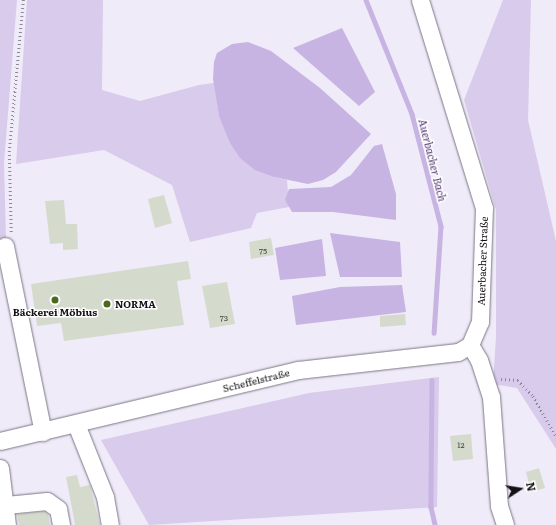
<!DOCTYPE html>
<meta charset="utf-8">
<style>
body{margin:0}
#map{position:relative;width:556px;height:525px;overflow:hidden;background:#f0ebf9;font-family:Literata,serif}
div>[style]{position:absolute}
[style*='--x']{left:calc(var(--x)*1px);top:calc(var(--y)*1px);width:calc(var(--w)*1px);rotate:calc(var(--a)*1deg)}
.green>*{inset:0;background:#d8cbeb}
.water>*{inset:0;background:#c7b4e3}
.stream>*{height:4.5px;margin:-2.25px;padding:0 2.25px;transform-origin:2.25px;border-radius:2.25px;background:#c7b4e3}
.building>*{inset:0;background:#d4dbcd}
.path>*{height:2.5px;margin-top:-1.25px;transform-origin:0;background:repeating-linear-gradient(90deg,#8d8993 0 1px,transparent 0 4px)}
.roads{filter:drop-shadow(0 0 1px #7b7683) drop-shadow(0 0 1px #7b7683)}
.minor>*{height:17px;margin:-8.5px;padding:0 8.5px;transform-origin:8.5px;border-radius:8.5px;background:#fff}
.dots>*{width:11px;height:11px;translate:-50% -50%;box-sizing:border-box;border:2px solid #fff;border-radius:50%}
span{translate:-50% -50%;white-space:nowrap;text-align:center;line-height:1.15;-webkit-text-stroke:3px #fff;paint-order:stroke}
.number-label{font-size:8px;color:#444}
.number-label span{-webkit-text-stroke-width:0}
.street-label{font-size:10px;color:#141217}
.poi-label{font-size:10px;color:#141217;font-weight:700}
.left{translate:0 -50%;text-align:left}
.water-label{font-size:11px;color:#553a74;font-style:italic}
.north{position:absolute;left:500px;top:469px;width:40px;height:40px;-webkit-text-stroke:3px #fff;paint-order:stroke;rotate:78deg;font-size:11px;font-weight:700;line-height:16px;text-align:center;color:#141217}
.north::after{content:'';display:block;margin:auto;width:14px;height:18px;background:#141217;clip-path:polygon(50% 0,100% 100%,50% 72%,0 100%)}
</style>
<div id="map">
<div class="green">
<i style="clip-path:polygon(0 0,17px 0,4px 163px,6px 240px,0 241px)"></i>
<i style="clip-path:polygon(27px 0,103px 0,102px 90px,140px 101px,199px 85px,214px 83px,219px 116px,274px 177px,287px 180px,289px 207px,257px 213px,251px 228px,190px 242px,172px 185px,104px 150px,16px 164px)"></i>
<i style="clip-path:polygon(503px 0,531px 0,528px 120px,556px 241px,556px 449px,517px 388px,493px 384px,496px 337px,496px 210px,464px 100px)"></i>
<i style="clip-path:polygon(439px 377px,437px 507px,149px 525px,101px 440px,309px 393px)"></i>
</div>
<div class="water">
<i style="clip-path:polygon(342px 28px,375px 92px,359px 106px,293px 48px)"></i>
<i style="clip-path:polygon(248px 42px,271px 51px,320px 88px,371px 134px,336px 172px,323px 180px,308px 184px,274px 177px,255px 170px,240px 158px,230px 143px,219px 116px,213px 79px,214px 62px,217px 53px,232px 44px)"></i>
<i style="clip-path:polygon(382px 144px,396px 194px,396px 220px,333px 212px,292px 212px,285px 200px,289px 189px,331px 187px,351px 175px,374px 146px)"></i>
<i style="clip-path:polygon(330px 233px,400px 242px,402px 277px,340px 277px)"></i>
<i style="clip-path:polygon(322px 239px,326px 276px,280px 280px,275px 248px)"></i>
<i style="clip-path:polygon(402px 285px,406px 312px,296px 325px,292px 296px,340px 287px)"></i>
</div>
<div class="stream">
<i style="--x:366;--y:0;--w:123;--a:68"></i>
<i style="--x:412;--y:114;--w:116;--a:75.5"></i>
<i style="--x:441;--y:226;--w:107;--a:93.7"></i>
<i style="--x:432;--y:380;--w:127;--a:90.5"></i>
<i style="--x:431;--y:507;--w:18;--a:77"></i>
</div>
<div class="building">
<i style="clip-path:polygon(164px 195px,172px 223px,155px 228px,148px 199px)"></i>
<i style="clip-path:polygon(64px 200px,66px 224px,77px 224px,78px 249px,63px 250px,63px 243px,50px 244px,45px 201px)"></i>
<i style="clip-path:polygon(271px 238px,274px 255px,251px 259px,249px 242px)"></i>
<i style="clip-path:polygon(188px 261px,191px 279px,177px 281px,184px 325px,64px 341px,61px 323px,37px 326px,31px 284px)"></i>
<i style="clip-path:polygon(227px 282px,235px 324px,210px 328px,202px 286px)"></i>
<i style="clip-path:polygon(405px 314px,406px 325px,380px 327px,380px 316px)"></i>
<i style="clip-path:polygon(471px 434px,473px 459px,453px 461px,450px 436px)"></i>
<i style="clip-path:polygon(539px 468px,545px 488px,531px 492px,526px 472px)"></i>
<i style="clip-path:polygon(77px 475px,80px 487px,90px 485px,100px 525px,75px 525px,66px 477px)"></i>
<i style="clip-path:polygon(44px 511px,48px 514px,50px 525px,19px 525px,17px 514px)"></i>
</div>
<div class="path">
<i style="--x:11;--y:232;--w:80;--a:-91.4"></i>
<i style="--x:9;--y:152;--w:153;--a:-84.7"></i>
<i style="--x:501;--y:379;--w:17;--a:3"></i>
<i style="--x:518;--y:380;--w:22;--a:47"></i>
<i style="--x:533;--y:396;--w:46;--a:60.1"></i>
</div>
<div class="roads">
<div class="minor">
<i style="--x:5;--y:246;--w:190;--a:78.5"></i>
<i style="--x:470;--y:345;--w:17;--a:59"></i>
<i style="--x:479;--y:360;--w:39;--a:72"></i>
<i style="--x:491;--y:397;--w:109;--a:85.8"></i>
<i style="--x:499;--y:506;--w:20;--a:72"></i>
<i style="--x:76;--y:424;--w:79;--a:68.3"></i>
<i style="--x:105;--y:497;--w:28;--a:80"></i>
<i style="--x:0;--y:441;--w:306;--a:-13.4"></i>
<i style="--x:298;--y:370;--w:161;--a:-6.4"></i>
<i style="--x:458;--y:352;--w:14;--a:-30"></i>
<i style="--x:470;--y:345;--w:25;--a:-67"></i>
<i style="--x:480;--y:322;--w:114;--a:-88"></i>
<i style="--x:484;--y:208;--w:218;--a:-107.1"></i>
<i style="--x:0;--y:468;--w:57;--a:83"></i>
<i style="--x:6;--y:505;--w:41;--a:-5.6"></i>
<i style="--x:47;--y:501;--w:14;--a:36"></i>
<i style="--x:58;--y:509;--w:16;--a:79"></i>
</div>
</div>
<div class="dots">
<i style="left:55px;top:300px;background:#4b691e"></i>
<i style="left:107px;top:304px;background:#4b691e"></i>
</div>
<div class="number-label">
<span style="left:263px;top:251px">75</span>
<span style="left:224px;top:318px">73</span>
<span style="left:461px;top:445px">12</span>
</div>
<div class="street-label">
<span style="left:482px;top:261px;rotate:-88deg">Auerbacher Straße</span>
<span style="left:256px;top:380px;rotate:-14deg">Scheffelstraße</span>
</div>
<div class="poi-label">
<span class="left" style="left:115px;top:304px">NORMA</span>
<span style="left:55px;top:312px">Bäckerei Möbius</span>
</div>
<div class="water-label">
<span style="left:433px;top:160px;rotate:76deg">Auerbacher Bach</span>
</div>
<div class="north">N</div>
</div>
